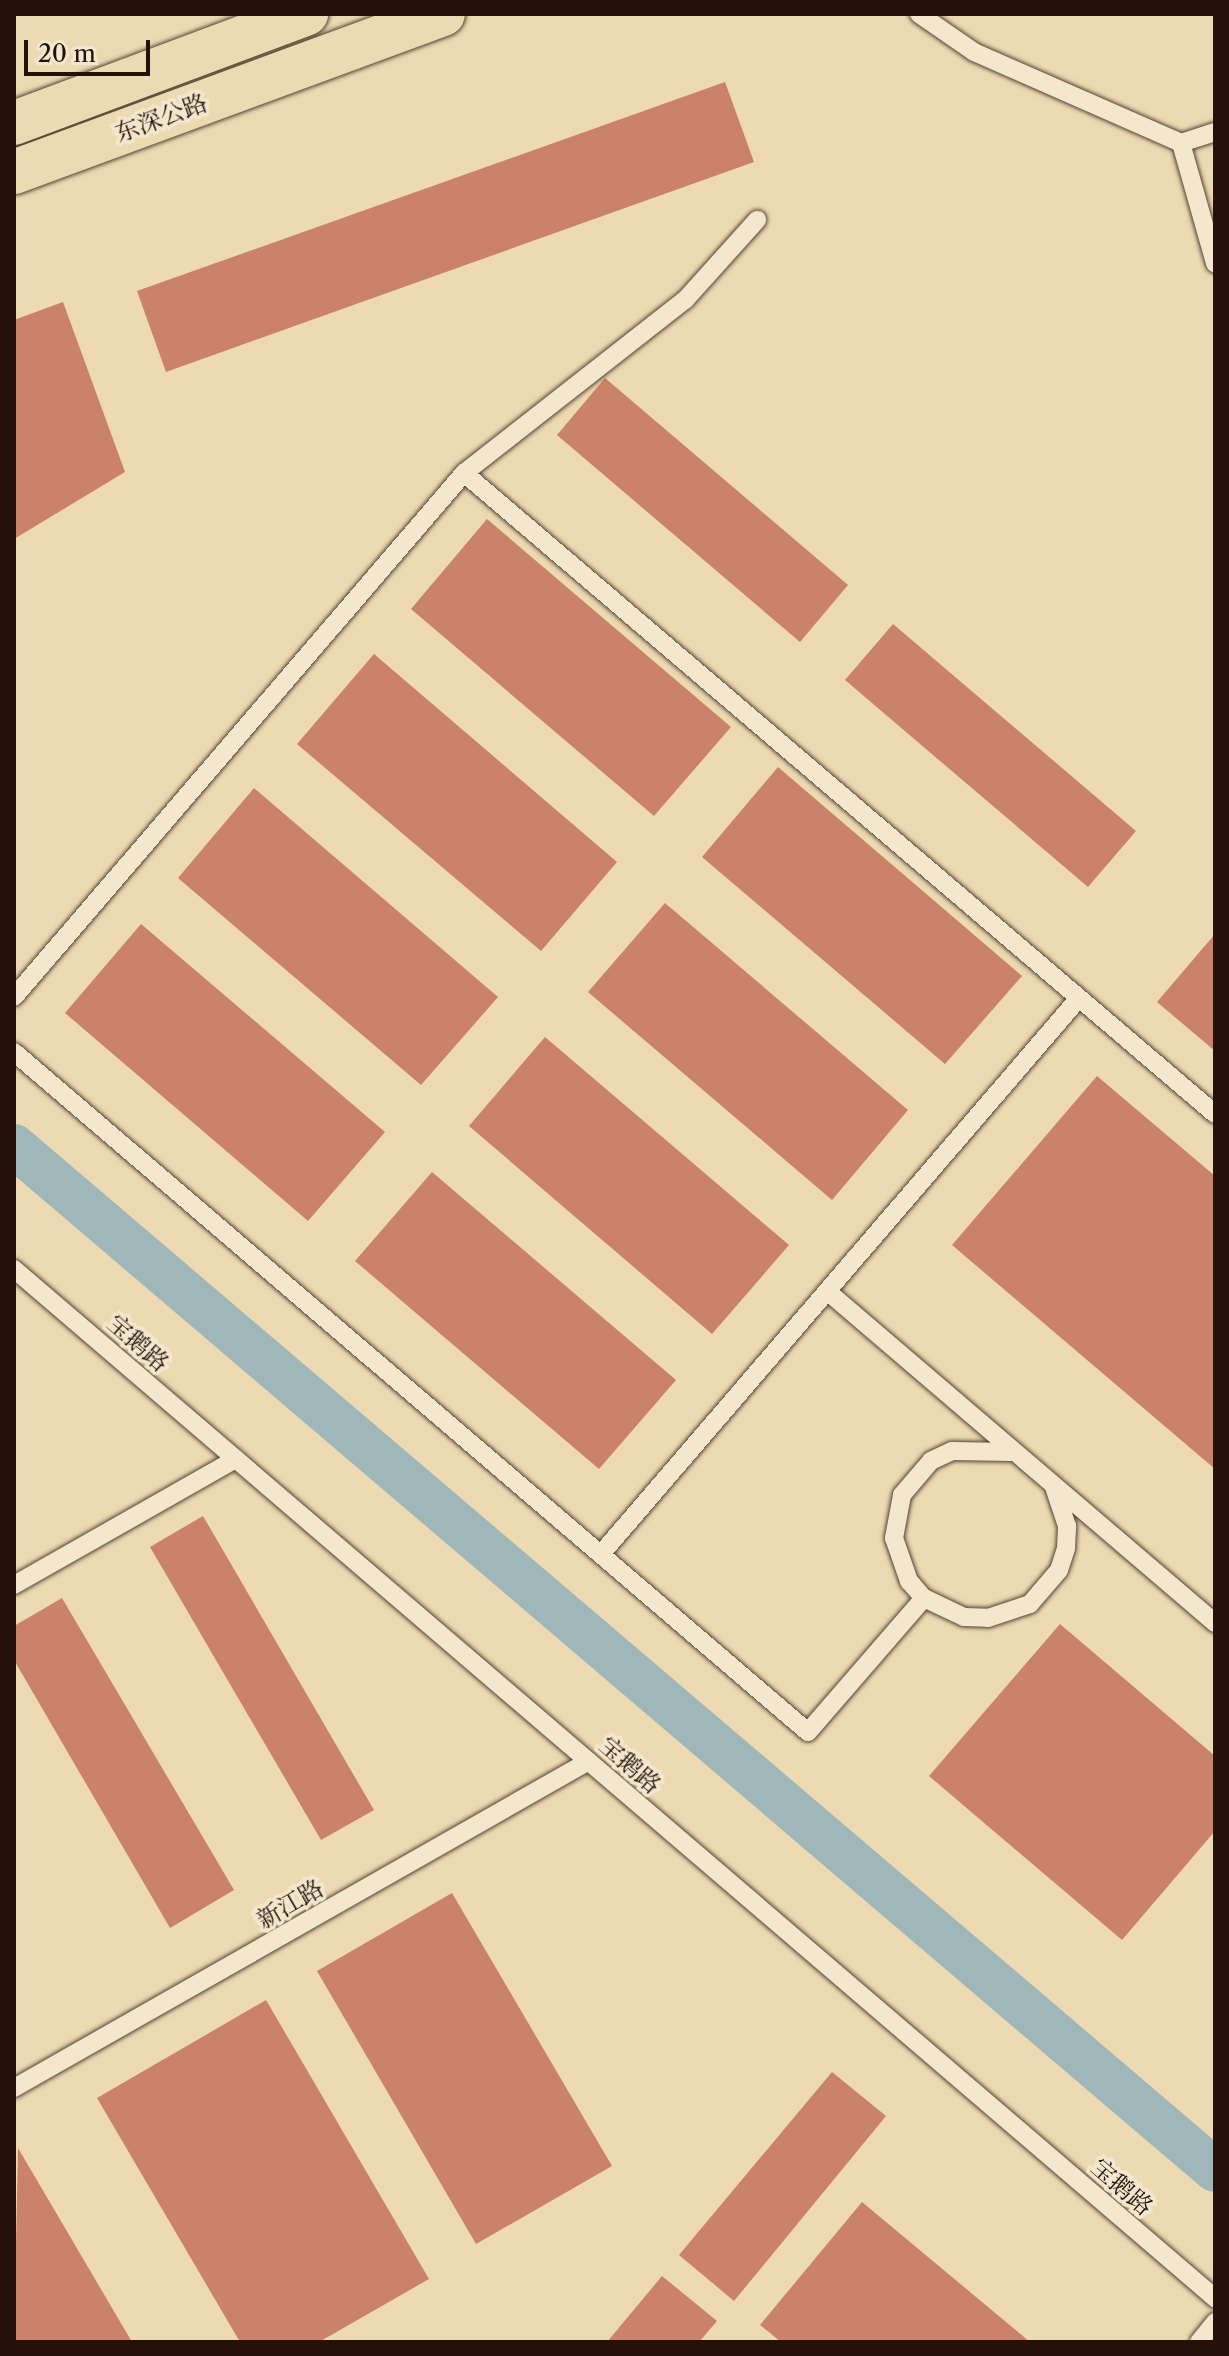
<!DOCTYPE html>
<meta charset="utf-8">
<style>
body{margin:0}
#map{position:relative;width:1229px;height:2356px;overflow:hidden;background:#eddab2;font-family:"Libre Caslon Text","Noto Serif SC",serif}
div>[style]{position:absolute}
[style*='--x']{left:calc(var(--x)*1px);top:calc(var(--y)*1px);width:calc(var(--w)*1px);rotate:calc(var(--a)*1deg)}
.canal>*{height:44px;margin:-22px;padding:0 22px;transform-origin:22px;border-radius:22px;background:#a0b7b9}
.building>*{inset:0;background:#ca8269}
.roads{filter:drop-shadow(0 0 2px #574334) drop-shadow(0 0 2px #574334)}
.service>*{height:18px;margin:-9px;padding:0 9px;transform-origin:9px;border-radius:9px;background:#f3e7cd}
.trunk>*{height:44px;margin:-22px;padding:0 22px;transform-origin:22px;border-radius:22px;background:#eddab2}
span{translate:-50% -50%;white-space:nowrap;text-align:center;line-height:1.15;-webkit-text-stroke:7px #f3e7cd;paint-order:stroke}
.street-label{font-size:24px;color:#25110a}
.frame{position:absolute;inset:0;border:16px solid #25110a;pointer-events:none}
.scale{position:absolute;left:24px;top:40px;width:126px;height:36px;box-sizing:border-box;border:4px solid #25110a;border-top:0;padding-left:10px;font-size:24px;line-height:28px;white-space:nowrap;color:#25110a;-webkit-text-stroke:6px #f3e7cd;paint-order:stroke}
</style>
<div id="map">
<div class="canal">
<i style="--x:14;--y:1146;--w:1578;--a:40.45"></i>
</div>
<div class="building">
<i style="clip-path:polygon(725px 82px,754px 162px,166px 372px,137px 291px)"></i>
<i style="clip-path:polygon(63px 302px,125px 472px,14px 539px,14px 320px)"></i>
<i style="clip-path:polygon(605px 378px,848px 585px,800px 642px,557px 435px)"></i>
<i style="clip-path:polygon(487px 519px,731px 727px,654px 816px,411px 609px)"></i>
<i style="clip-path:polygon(893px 624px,1136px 831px,1088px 887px,845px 680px)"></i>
<i style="clip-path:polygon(374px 654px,617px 862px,541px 951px,297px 744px)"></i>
<i style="clip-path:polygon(778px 767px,1022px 976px,945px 1064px,702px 857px)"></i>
<i style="clip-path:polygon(254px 788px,498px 997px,421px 1085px,178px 878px)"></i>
<i style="clip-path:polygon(665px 903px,908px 1110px,832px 1200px,588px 992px)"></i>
<i style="clip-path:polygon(141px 924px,385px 1132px,308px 1221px,65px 1013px)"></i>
<i style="clip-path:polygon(1215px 934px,1215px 1051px,1157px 1002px)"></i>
<i style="clip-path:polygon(545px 1037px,789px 1245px,712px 1334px,469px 1126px)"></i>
<i style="clip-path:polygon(1097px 1076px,1215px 1176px,1215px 1469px,952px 1245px)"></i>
<i style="clip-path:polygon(432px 1172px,676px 1380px,599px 1469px,355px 1261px)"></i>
<i style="clip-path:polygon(203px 1516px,374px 1810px,321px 1840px,150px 1547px)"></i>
<i style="clip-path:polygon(62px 1598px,234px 1890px,170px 1928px,14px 1660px,14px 1626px)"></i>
<i style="clip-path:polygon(1060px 1624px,1215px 1756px,1215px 1831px,1122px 1940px,929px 1776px)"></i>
<i style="clip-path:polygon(452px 1893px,612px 2166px,476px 2244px,317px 1971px)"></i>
<i style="clip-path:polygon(266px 2000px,429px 2279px,319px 2342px,240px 2342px,97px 2098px)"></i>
<i style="clip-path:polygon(832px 2072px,886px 2116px,734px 2301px,679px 2255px)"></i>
<i style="clip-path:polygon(18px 2148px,132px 2342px,14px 2342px)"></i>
<i style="clip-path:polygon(862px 2202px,1030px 2342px,781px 2342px,760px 2325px)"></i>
<i style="clip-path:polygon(662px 2276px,717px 2321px,699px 2342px,607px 2342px)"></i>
</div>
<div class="roads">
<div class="service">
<i style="--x:919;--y:14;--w:67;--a:34.6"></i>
<i style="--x:974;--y:52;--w:226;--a:23.7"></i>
<i style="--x:1181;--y:143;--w:125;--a:74.2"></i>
<i style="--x:1181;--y:143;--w:36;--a:-18"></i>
<i style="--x:464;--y:473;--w:987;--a:40.48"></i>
<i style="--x:14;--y:997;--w:691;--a:-49.34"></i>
<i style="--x:464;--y:473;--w:281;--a:-38.1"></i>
<i style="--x:685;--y:300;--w:108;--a:-48"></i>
<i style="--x:14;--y:1052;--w:1045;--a:40.58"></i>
<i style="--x:808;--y:1732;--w:177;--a:-49.1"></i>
<i style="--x:14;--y:1269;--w:1582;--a:40.59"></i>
<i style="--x:827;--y:1291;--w:511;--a:40.55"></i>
<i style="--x:1011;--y:1452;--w:59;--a:-179"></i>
<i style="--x:952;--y:1451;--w:23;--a:155"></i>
<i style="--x:931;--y:1461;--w:45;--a:130.5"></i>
<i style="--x:902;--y:1495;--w:44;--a:100.5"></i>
<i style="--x:894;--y:1538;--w:46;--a:70.8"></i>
<i style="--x:909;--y:1581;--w:23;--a:49"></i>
<i style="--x:924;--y:1598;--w:44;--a:25.4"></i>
<i style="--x:964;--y:1617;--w:24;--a:2"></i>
<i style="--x:988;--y:1618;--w:44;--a:-18.4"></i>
<i style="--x:1030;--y:1604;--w:45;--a:-49.5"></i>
<i style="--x:1059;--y:1570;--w:23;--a:-72"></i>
<i style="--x:1066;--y:1548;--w:22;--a:-87"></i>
<i style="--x:1067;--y:1526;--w:41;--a:-108.4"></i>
<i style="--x:601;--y:1554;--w:733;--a:-49.31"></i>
<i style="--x:14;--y:1585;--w:255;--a:-29.6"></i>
<i style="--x:14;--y:2088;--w:661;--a:-29.63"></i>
<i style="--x:1199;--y:2342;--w:26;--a:-51"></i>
</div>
<div class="trunk">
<i style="--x:14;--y:123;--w:312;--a:-20.5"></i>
<i style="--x:14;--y:172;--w:457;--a:-20.2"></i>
</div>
</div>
<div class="street-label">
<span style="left:161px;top:118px;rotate:-20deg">东深公路</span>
<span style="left:138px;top:1343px;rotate:41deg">宝鹅路</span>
<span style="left:630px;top:1765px;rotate:41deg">宝鹅路</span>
<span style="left:290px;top:1904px;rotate:-30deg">新江路</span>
<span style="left:1122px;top:2187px;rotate:41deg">宝鹅路</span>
</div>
<div class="frame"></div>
<div class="scale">20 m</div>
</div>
